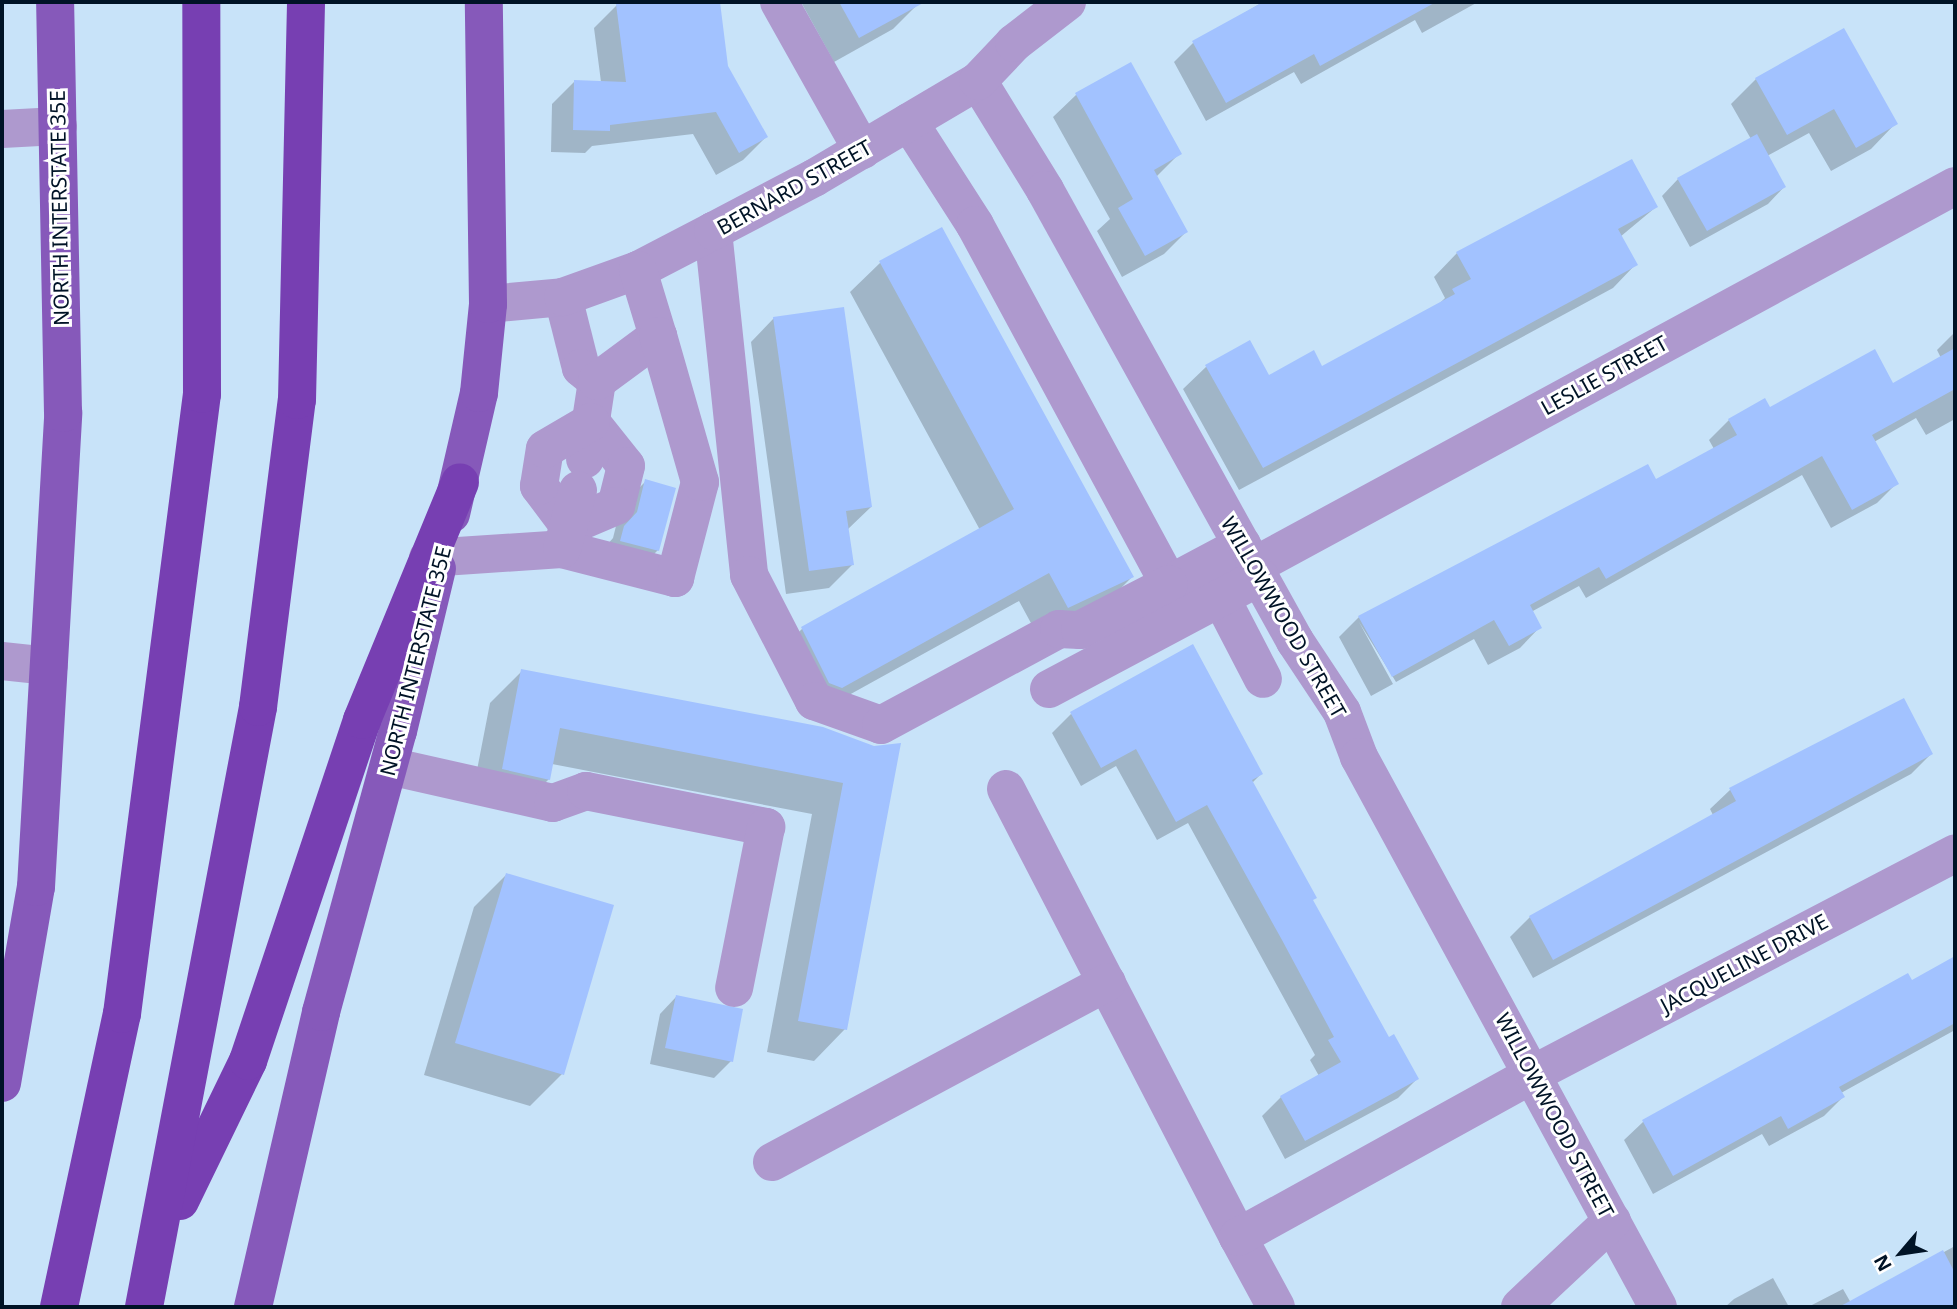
<!DOCTYPE html>
<style>
body{margin:0}
#map{position:relative;width:1957px;height:1309px;overflow:hidden;background:#c8e3f9;font-family:"Noto Sans",sans-serif}
div>[style]{position:absolute}
[style*='--x']{left:calc(var(--x)*1px);top:calc(var(--y)*1px);width:calc(var(--w)*1px);rotate:calc(var(--a)*1deg)}
.shadow>*{inset:0;background:#0003}
.building>*{inset:0;background:#a2c2ff}
.minor>*{height:38px;margin:-19px;padding:0 19px;transform-origin:19px;border-radius:19px;background:#ae99ce}
.major>*{height:38px;margin:-19px;padding:0 19px;transform-origin:19px;border-radius:19px;background:#8659ba}
.highway>*{height:38px;margin:-19px;padding:0 19px;transform-origin:19px;border-radius:19px;background:#773fb2}
span{translate:-50% -50%;white-space:nowrap;text-align:center;line-height:1.15;-webkit-text-stroke:6px #fff;paint-order:stroke}
.street-label{font-size:21px;color:#001326}
.frame{position:absolute;inset:0;border:4px solid #001326;pointer-events:none}
.north{position:absolute;left:1866px;top:1218px;width:70px;height:70px;-webkit-text-stroke:5px #fff;paint-order:stroke;rotate:241deg;font-size:19px;font-weight:700;line-height:28px;text-align:center;color:#001326}
.north::after{content:'';display:block;margin:auto;width:24px;height:32px;background:#001326;clip-path:polygon(50% 0,100% 100%,50% 72%,0 100%)}
</style>
<div id="map">
<div class="shadow">
<i style="clip-path:polygon(645px 2px,719px 2px,727px 66px,766px 137px,743px 160px,716px 175px,693px 134px,592px 146px,585px 153px,551px 152px,552px 104px,575px 81px,601px 82px,594px 28px,617px 5px)"></i>
<i style="clip-path:polygon(801px 2px,916px 2px,918px 4px,893px 29px,834px 62px)"></i>
<i style="clip-path:polygon(1263px 2px,1478px 2px,1422px 33px,1415px 20px,1301px 84px,1294px 72px,1206px 121px,1174px 62px,1193px 43px)"></i>
<i style="clip-path:polygon(1131px 64px,1180px 153px,1156px 177px,1186px 232px,1164px 254px,1122px 277px,1097px 231px,1110px 219px,1053px 117px,1076px 95px)"></i>
<i style="clip-path:polygon(1756px 79px,1895px 124px,1871px 149px,1831px 171px,1809px 133px,1767px 156px,1784px 187px,1768px 204px,1690px 247px,1662px 196px,1678px 179px,1751px 139px,1731px 104px)"></i>
<i style="clip-path:polygon(1656px 207px,1620px 237px,1636px 264px,1613px 288px,1239px 490px,1183px 389px,1207px 366px,1268px 377px,1322px 368px,1437px 306px,1445px 298px,1434px 277px,1457px 253px)"></i>
<i style="clip-path:polygon(941px 229px,1132px 577px,1102px 607px,1038px 636px,1019px 601px,811px 716px,772px 658px,802px 629px,980px 530px,850px 292px,880px 263px)"></i>
<i style="clip-path:polygon(774px 318px,871px 507px,847px 530px,853px 564px,829px 588px,786px 594px,751px 342px)"></i>
<i style="clip-path:polygon(1955px 332px,1955px 419px,1926px 435px,1916px 418px,1874px 442px,1897px 483px,1877px 503px,1831px 528px,1802px 475px,1586px 598px,1579px 586px,1531px 612px,1540px 627px,1520px 648px,1488px 665px,1474px 639px,1396px 682px,1359px 622px,1393px 684px,1371px 696px,1339px 637px,1359px 617px,1647px 466px,1656px 482px,1714px 449px,1709px 440px,1729px 420px,1893px 385px,1941px 358px,1937px 350px)"></i>
<i style="clip-path:polygon(646px 481px,658px 550px,633px 575px,600px 553px,613px 538px,621px 506px)"></i>
<i style="clip-path:polygon(522px 671px,874px 748px,845px 1029px,814px 1061px,767px 1052px,812px 814px,552px 764px,549px 779px,517px 811px,471px 801px,490px 703px)"></i>
<i style="clip-path:polygon(1903px 701px,1931px 754px,1911px 774px,1533px 978px,1510px 937px,1530px 917px,1713px 815px,1710px 809px,1730px 790px)"></i>
<i style="clip-path:polygon(1071px 714px,1261px 774px,1252px 783px,1312px 901px,1389px 1039px,1417px 1079px,1398px 1098px,1285px 1159px,1262px 1116px,1281px 1097px,1319px 1076px,1310px 1060px,1315px 1055px,1188px 823px,1157px 840px,1116px 766px,1081px 786px,1052px 733px)"></i>
<i style="clip-path:polygon(506px 875px,612px 906px,562px 1074px,530px 1106px,424px 1075px,474px 907px)"></i>
<i style="clip-path:polygon(1955px 958px,1955px 1030px,1841px 1093px,1843px 1097px,1824px 1116px,1769px 1146px,1762px 1134px,1653px 1194px,1624px 1140px,1643px 1122px,1907px 975px,1911px 983px)"></i>
<i style="clip-path:polygon(676px 997px,731px 1061px,714px 1078px,650px 1064px,660px 1014px)"></i>
<i style="clip-path:polygon(1955px 1246px,1955px 1307px,1808px 1307px,1843px 1289px,1851px 1303px)"></i>
<i style="clip-path:polygon(1773px 1278px,1789px 1307px,1725px 1307px,1734px 1299px)"></i>
</div>
<div class="building">
<i style="clip-path:polygon(720px 2px,728px 66px,768px 137px,739px 153px,716px 112px,610px 125px,610px 131px,573px 130px,574px 80px,626px 82px,616px 4px)"></i>
<i style="clip-path:polygon(839px 2px,925px 2px,859px 38px)"></i>
<i style="clip-path:polygon(1263px 2px,1436px 2px,1320px 66px,1314px 54px,1226px 103px,1192px 41px)"></i>
<i style="clip-path:polygon(1844px 28px,1898px 124px,1856px 148px,1834px 109px,1787px 135px,1755px 78px)"></i>
<i style="clip-path:polygon(1131px 62px,1182px 154px,1154px 170px,1188px 232px,1145px 256px,1118px 208px,1133px 199px,1075px 93px)"></i>
<i style="clip-path:polygon(1757px 134px,1786px 187px,1707px 231px,1677px 178px)"></i>
<i style="clip-path:polygon(1632px 159px,1658px 207px,1618px 229px,1638px 265px,1263px 468px,1205px 365px,1250px 340px,1269px 375px,1314px 350px,1322px 366px,1455px 294px,1452px 289px,1471px 279px,1456px 252px)"></i>
<i style="clip-path:polygon(942px 227px,1134px 577px,1068px 608px,1049px 573px,842px 688px,829px 683px,801px 627px,1014px 509px,879px 261px)"></i>
<i style="clip-path:polygon(844px 307px,872px 507px,846px 511px,854px 565px,809px 571px,773px 317px)"></i>
<i style="clip-path:polygon(1955px 348px,1955px 389px,1872px 435px,1899px 484px,1852px 510px,1822px 456px,1606px 579px,1599px 567px,1530px 605px,1542px 628px,1509px 646px,1494px 620px,1392px 677px,1358px 616px,1648px 464px,1656px 479px,1737px 435px,1728px 419px,1765px 398px,1770px 407px,1875px 349px,1893px 383px)"></i>
<i style="clip-path:polygon(645px 479px,676px 488px,659px 551px,620px 541px,624px 526px,637px 512px)"></i>
<i style="clip-path:polygon(1193px 644px,1263px 774px,1252px 780px,1317px 898px,1313px 900px,1389px 1037px,1394px 1034px,1419px 1079px,1305px 1141px,1280px 1096px,1341px 1062px,1328px 1040px,1334px 1037px,1282px 940px,1207px 805px,1176px 822px,1136px 749px,1101px 768px,1070px 712px)"></i>
<i style="clip-path:polygon(521px 669px,823px 727px,874px 746px,901px 743px,847px 1030px,798px 1021px,843px 783px,560px 728px,550px 780px,502px 769px)"></i>
<i style="clip-path:polygon(1904px 698px,1933px 754px,1553px 960px,1529px 916px,1736px 801px,1729px 788px)"></i>
<i style="clip-path:polygon(506px 873px,614px 905px,564px 1075px,455px 1043px)"></i>
<i style="clip-path:polygon(1955px 956px,1955px 1023px,1839px 1087px,1845px 1097px,1788px 1129px,1781px 1116px,1673px 1176px,1642px 1120px,1908px 973px,1912px 980px)"></i>
<i style="clip-path:polygon(676px 995px,743px 1009px,733px 1062px,665px 1048px)"></i>
<i style="clip-path:polygon(1943px 1250px,1955px 1273px,1955px 1307px,1839px 1307px)"></i>
</div>
<div class="minor">
<i style="--x:779;--y:2;--w:170;--a:60.7"></i>
<i style="--x:978;--y:81;--w:128;--a:58.4"></i>
<i style="--x:1045;--y:190;--w:516;--a:61"></i>
<i style="--x:1295;--y:641;--w:85;--a:56.5"></i>
<i style="--x:1342;--y:712;--w:48;--a:69.3"></i>
<i style="--x:1359;--y:757;--w:626;--a:61.47"></i>
<i style="--x:909;--y:122;--w:122;--a:57.3"></i>
<i style="--x:975;--y:225;--w:408;--a:61.6"></i>
<i style="--x:1169;--y:584;--w:83;--a:-28.1"></i>
<i style="--x:2;--y:129;--w:56;--a:-3.1"></i>
<i style="--x:713;--y:231;--w:346;--a:84"></i>
<i style="--x:749;--y:575;--w:142;--a:62.7"></i>
<i style="--x:814;--y:701;--w:71;--a:19.7"></i>
<i style="--x:881;--y:725;--w:202;--a:-28.3"></i>
<i style="--x:1059;--y:629;--w:21;--a:3"></i>
<i style="--x:1080;--y:630;--w:100;--a:-27.3"></i>
<i style="--x:563;--y:297;--w:73;--a:75.8"></i>
<i style="--x:581;--y:368;--w:21;--a:39"></i>
<i style="--x:597;--y:381;--w:79;--a:98.7"></i>
<i style="--x:488;--y:304;--w:75;--a:-5.3"></i>
<i style="--x:563;--y:297;--w:80;--a:-19.8"></i>
<i style="--x:638;--y:270;--w:85;--a:-27.5"></i>
<i style="--x:713;--y:231;--w:114;--a:-27.7"></i>
<i style="--x:814;--y:178;--w:191;--a:-30.6"></i>
<i style="--x:978;--y:81;--w:52;--a:-46.5"></i>
<i style="--x:1014;--y:43;--w:67;--a:-37.7"></i>
<i style="--x:597;--y:381;--w:76;--a:-36.4"></i>
<i style="--x:658;--y:336;--w:69;--a:-106.9"></i>
<i style="--x:591;--y:422;--w:56;--a:51.5"></i>
<i style="--x:626;--y:466;--w:41;--a:104"></i>
<i style="--x:616;--y:506;--w:51;--a:156.9"></i>
<i style="--x:569;--y:526;--w:50;--a:-126.9"></i>
<i style="--x:539;--y:486;--w:37;--a:-81"></i>
<i style="--x:545;--y:449;--w:53;--a:-30.4"></i>
<i style="--x:562;--y:549;--w:117;--a:14.4"></i>
<i style="--x:675;--y:578;--w:99;--a:-75.4"></i>
<i style="--x:700;--y:482;--w:152;--a:-106"></i>
<i style="--x:428;--y:558;--w:134;--a:-3.8"></i>
<i style="--x:562;--y:549;--w:61;--a:-74.8"></i>
<i style="--x:1254;--y:566;--w:797;--a:-28.46"></i>
<i style="--x:1221;--y:598;--w:91;--a:62.6"></i>
<i style="--x:2;--y:661;--w:47;--a:6.1"></i>
<i style="--x:1049;--y:689;--w:239;--a:-28"></i>
<i style="--x:389;--y:766;--w:168;--a:12.7"></i>
<i style="--x:553;--y:803;--w:35;--a:-20"></i>
<i style="--x:586;--y:791;--w:184;--a:11.3"></i>
<i style="--x:766;--y:827;--w:164;--a:101.2"></i>
<i style="--x:1006;--y:789;--w:505;--a:62.62"></i>
<i style="--x:772;--y:1162;--w:380;--a:-28.2"></i>
<i style="--x:1276;--y:1307;--w:80;--a:-118.5"></i>
<i style="--x:1238;--y:1237;--w:337;--a:-28.9"></i>
<i style="--x:1533;--y:1074;--w:476;--a:-27.6"></i>
<i style="--x:1520;--y:1307;--w:126;--a:-43.1"></i>
</div>
<div class="major">
<i style="--x:451;--y:514;--w:124;--a:-77"></i>
<i style="--x:479;--y:393;--w:89;--a:-84.2"></i>
<i style="--x:488;--y:304;--w:302;--a:-90.8"></i>
<i style="--x:2;--y:1083;--w:199;--a:-80.2"></i>
<i style="--x:36;--y:887;--w:475;--a:-86.7"></i>
<i style="--x:63;--y:413;--w:411;--a:-91.1"></i>
<i style="--x:253;--y:1307;--w:303;--a:-77"></i>
<i style="--x:321;--y:1012;--w:291;--a:-74.7"></i>
<i style="--x:398;--y:731;--w:167;--a:-76.5"></i>
</div>
<div class="highway">
<i style="--x:180;--y:1201;--w:156;--a:-64.1"></i>
<i style="--x:248;--y:1061;--w:360;--a:-71.5"></i>
<i style="--x:362;--y:720;--w:257;--a:-67.6"></i>
<i style="--x:59;--y:1307;--w:300;--a:-77.9"></i>
<i style="--x:122;--y:1014;--w:625;--a:-82.65"></i>
<i style="--x:202;--y:394;--w:392;--a:-90.1"></i>
<i style="--x:144;--y:1307;--w:611;--a:-79.24"></i>
<i style="--x:258;--y:707;--w:309;--a:-82.8"></i>
<i style="--x:297;--y:400;--w:398;--a:-88.7"></i>
</div>
<div class="street-label">
<span style="left:794px;top:187px;rotate:-29deg">BERNARD STREET</span>
<span style="left:59px;top:208px;rotate:-91deg">NORTH INTERSTATE 35E</span>
<span style="left:1604px;top:375px;rotate:-29deg">LESLIE STREET</span>
<span style="left:1284px;top:617px;rotate:60deg">WILLOWWOOD STREET</span>
<span style="left:415px;top:661px;rotate:-76deg">NORTH INTERSTATE 35E</span>
<span style="left:1744px;top:963px;rotate:-28deg">JACQUELINE DRIVE</span>
<span style="left:1555px;top:1115px;rotate:62deg">WILLOWWOOD STREET</span>
</div>
<div class="frame"></div>
<div class="north">N</div>
</div>
